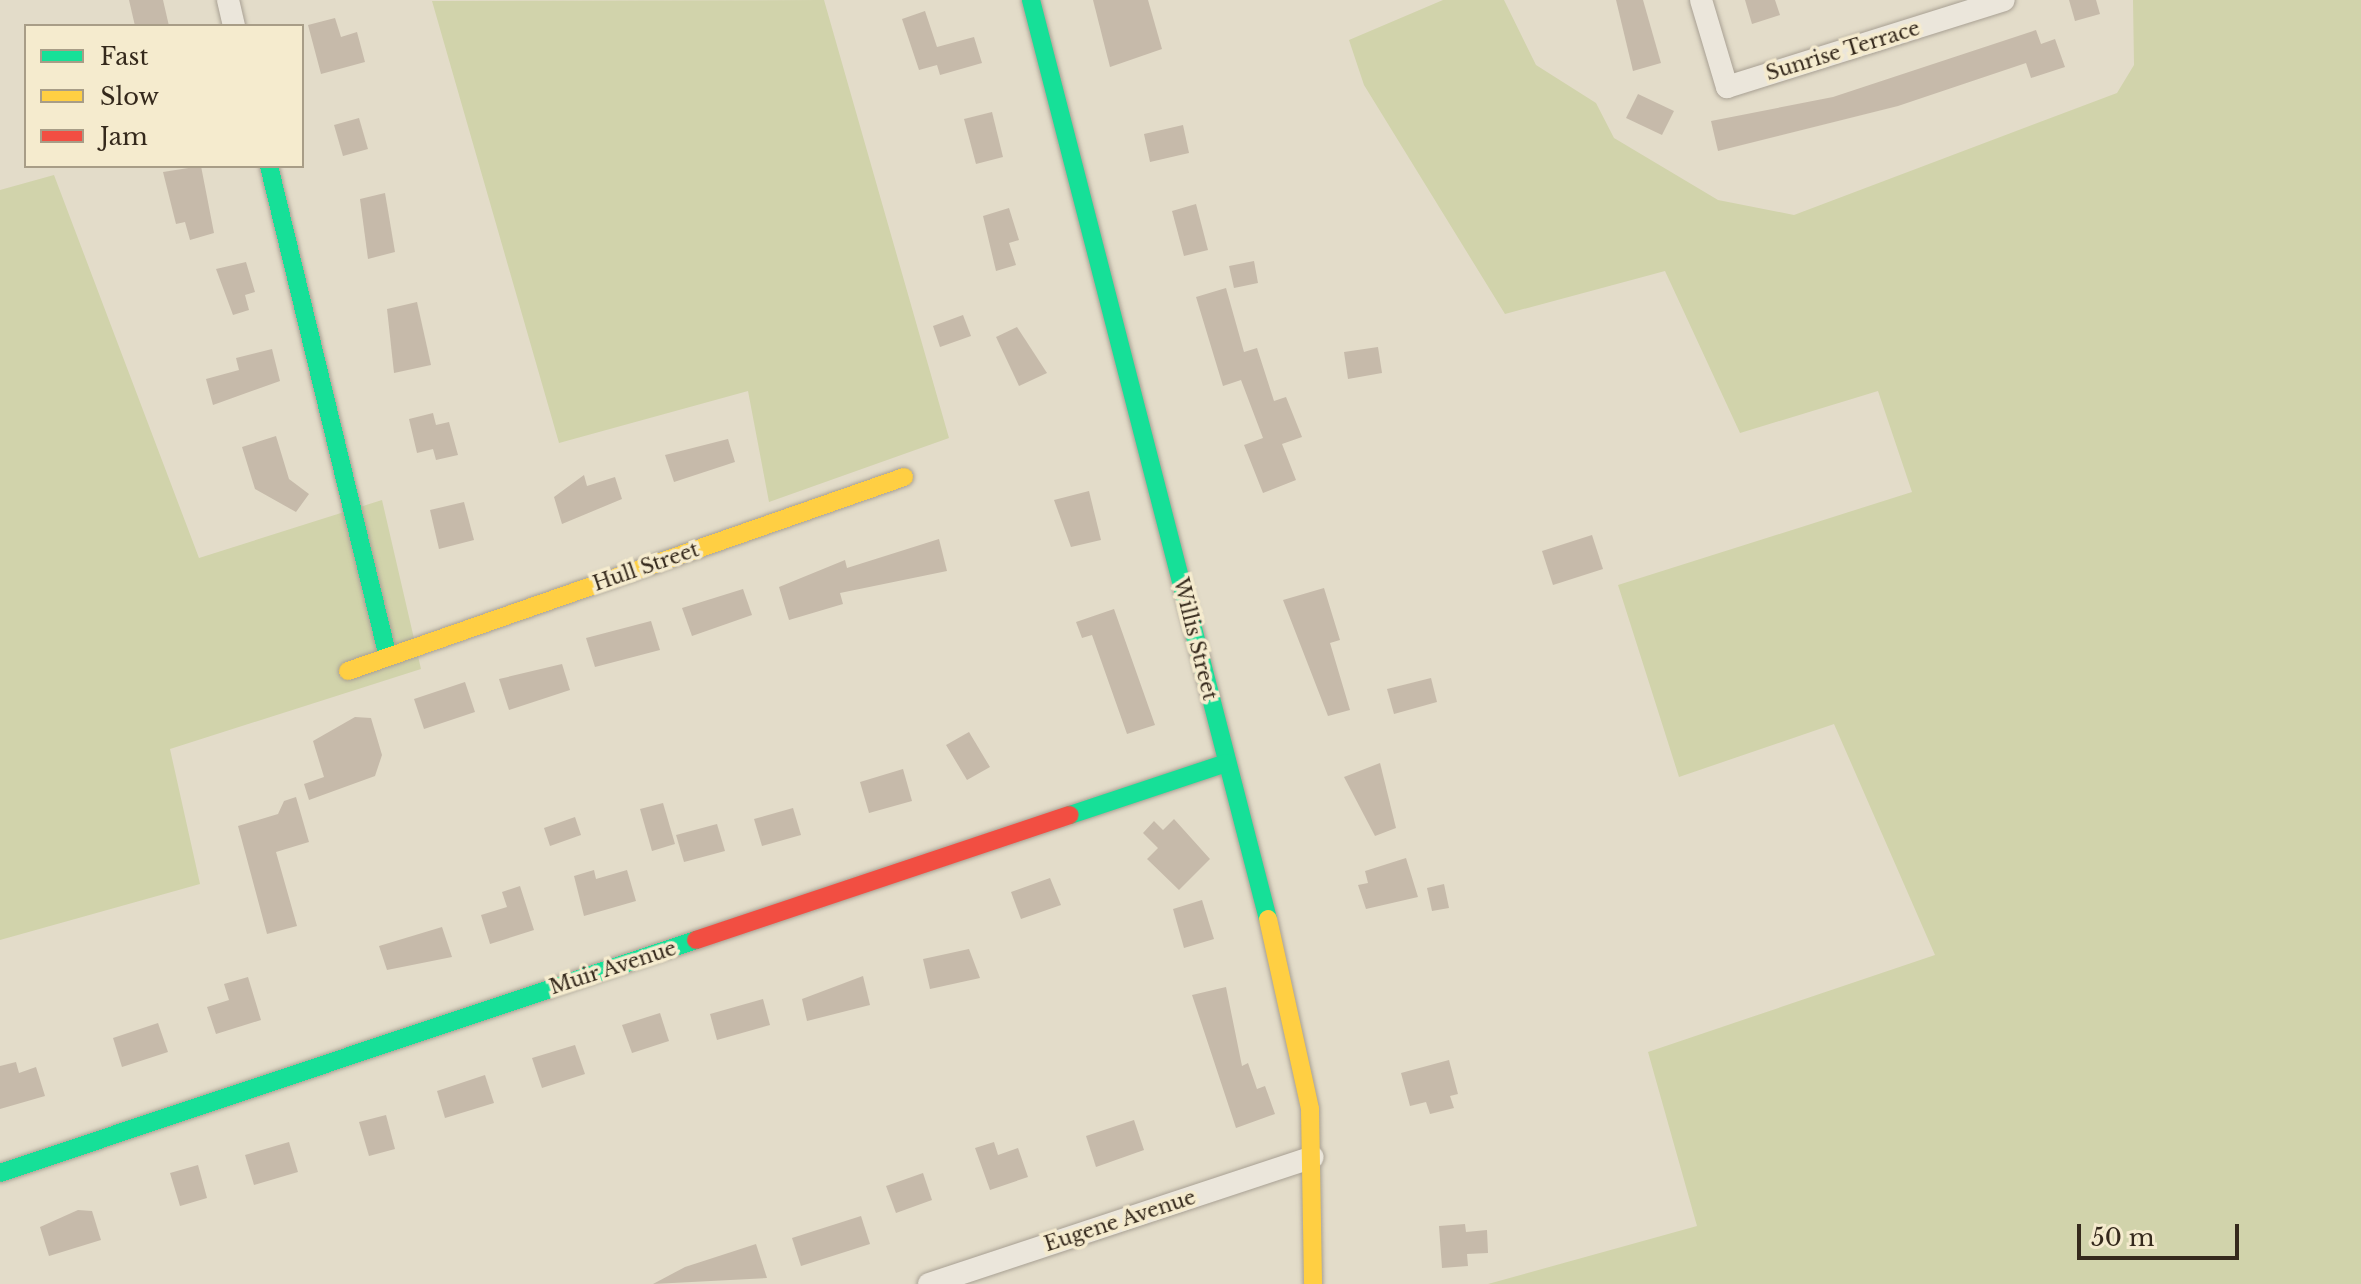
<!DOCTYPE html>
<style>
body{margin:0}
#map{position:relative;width:2361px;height:1284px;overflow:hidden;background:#e3dcc9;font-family:"Libre Baskerville",serif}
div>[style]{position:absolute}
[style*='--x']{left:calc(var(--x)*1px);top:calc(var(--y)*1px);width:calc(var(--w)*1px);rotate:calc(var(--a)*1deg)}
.green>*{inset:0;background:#d1d3ab}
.building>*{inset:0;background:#c6baaa}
.roads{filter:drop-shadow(0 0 2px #a8a093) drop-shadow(0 0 2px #a8a093)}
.street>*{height:22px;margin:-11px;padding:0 11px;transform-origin:11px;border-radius:11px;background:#ebe6db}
.fast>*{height:18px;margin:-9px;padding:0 9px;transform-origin:9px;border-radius:9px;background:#16e098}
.slow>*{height:18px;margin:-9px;padding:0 9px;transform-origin:9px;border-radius:9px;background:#ffcf43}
.jam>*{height:18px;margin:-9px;padding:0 9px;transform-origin:9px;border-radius:9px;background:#f24e42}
span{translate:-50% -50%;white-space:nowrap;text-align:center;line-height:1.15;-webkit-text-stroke:7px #f5ebce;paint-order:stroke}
.street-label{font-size:20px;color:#35291c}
.legend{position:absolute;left:24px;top:24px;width:280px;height:144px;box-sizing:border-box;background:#f5ebce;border:2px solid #a89d87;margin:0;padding:10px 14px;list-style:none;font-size:24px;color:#35291c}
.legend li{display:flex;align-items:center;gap:16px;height:40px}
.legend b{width:40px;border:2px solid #a89d87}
.scale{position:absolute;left:2077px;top:1224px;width:162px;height:36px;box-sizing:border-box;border:4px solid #35291c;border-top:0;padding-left:10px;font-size:24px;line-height:28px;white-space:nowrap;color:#35291c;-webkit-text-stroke:6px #f5ebce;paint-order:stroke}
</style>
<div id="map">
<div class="green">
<i style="clip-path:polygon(824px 0,949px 438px,769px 502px,748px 391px,559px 443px,432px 1px)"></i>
<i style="clip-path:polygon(1443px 0,1504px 0,1536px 65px,1596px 103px,1614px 138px,1718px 200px,1794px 215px,2117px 93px,2134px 65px,2133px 0,2361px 0,2361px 1284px,1488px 1284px,1697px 1226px,1648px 1052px,1935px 955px,1834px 724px,1679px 777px,1618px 585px,1912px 492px,1878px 391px,1740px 433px,1665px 271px,1505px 314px,1364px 85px,1349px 40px)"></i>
<i style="clip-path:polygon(54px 175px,199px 558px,382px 500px,421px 669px,170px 749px,200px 884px,0 940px,0 190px)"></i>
</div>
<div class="building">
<i style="clip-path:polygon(129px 0,163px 0,169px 26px,135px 26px)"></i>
<i style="clip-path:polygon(1093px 0,1148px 0,1162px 49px,1110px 67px)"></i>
<i style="clip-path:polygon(1616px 0,1643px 0,1661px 63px,1633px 71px)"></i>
<i style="clip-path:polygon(1745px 0,1775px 0,1780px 15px,1752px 24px)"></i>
<i style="clip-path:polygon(2069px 0,2096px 0,2100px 14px,2075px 21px)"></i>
<i style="clip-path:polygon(925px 11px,937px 47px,974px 37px,982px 63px,940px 75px,937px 65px,919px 70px,902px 19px)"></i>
<i style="clip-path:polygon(335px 18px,341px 37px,357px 32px,365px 62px,321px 74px,308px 25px)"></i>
<i style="clip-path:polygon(2036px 30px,2041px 44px,2055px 39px,2065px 67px,2031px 78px,2026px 63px,1898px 106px,1718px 151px,1711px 121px,1833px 97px)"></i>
<i style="clip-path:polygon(1638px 94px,1674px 111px,1662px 135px,1626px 118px)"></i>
<i style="clip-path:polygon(992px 112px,1003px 157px,976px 164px,964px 119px)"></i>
<i style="clip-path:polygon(359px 118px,368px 149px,343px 156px,334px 125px)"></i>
<i style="clip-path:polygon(1183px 125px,1189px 153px,1150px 162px,1144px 134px)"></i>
<i style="clip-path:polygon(201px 166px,214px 233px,190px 240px,185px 222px,176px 224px,163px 172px)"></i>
<i style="clip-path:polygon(385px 193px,395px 252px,368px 259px,360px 199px)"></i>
<i style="clip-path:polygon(1196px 204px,1208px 250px,1184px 256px,1172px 211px)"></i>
<i style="clip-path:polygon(1009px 208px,1019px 240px,1009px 243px,1016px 265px,996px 271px,983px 216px)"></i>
<i style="clip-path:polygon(1254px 261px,1258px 283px,1234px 288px,1229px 266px)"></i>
<i style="clip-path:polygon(246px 262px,255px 292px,245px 295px,249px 310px,233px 315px,216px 269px)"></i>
<i style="clip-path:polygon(1226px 288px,1244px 352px,1257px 348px,1274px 401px,1286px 397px,1302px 437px,1282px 444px,1296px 480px,1263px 493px,1244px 445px,1263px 438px,1241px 380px,1223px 386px,1196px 297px)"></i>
<i style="clip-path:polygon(417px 302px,431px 365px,394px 373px,387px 309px)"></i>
<i style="clip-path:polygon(963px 315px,971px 336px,940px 347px,933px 326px)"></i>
<i style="clip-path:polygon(1017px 327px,1047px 373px,1019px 386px,996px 337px)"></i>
<i style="clip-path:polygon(1378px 347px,1382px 373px,1348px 379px,1344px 352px)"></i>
<i style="clip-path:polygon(272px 349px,280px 381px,213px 405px,206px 379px,239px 370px,236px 358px)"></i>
<i style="clip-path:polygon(433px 413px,436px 425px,449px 422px,458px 455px,436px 460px,433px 449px,417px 453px,409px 419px)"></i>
<i style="clip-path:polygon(276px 436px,289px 479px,309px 494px,296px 512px,255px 489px,242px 447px)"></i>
<i style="clip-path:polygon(728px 439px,735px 462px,674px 482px,665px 455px)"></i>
<i style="clip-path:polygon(584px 475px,587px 486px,615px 477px,622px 499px,562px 524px,554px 497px)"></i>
<i style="clip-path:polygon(1089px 491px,1101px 540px,1071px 547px,1054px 500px)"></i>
<i style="clip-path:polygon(464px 502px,474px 540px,439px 549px,430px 510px)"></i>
<i style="clip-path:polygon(1592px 535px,1603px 569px,1553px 585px,1542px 551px)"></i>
<i style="clip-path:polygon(939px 539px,947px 571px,840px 593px,843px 604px,789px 620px,779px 587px,845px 560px,847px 568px)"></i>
<i style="clip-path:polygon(1324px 588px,1340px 640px,1330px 643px,1350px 710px,1328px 716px,1283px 600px)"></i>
<i style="clip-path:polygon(743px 589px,752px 615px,692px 636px,682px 608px)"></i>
<i style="clip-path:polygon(1114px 609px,1155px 725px,1127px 734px,1092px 635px,1082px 638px,1076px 622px)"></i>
<i style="clip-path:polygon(651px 621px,660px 650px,595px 667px,586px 638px)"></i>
<i style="clip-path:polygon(562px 664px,570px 690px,509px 710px,499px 679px)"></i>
<i style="clip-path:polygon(1431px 678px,1437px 702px,1394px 714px,1387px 689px)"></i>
<i style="clip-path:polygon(465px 682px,475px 712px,424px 729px,414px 699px)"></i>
<i style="clip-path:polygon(355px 717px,371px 718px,382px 755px,375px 776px,309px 800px,304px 784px,324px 777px,313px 741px)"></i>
<i style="clip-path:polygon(969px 732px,990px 767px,967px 780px,946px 745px)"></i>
<i style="clip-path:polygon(1380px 763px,1396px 828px,1375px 836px,1344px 777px)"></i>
<i style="clip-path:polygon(903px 769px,912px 801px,869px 813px,860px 782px)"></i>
<i style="clip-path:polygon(296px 797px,309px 842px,276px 852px,297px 926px,267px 934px,238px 826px,278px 814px,284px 801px)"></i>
<i style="clip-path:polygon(663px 803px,675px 844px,652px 851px,640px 809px)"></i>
<i style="clip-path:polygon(793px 808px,801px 835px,762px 846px,754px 819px)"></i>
<i style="clip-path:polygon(575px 817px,581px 835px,550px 846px,544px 828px)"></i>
<i style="clip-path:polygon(1174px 819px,1210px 859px,1179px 890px,1147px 859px,1158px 848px,1143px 833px,1154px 821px,1163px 830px)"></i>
<i style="clip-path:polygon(717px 824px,725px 851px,684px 862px,676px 835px)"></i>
<i style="clip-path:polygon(1406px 858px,1418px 897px,1366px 909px,1358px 885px,1368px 883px,1365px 871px)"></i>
<i style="clip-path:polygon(594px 870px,596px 879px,627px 870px,636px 901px,584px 916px,574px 876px)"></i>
<i style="clip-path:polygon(1050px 878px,1061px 905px,1021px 919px,1011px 892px)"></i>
<i style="clip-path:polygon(1444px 884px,1449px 908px,1432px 911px,1427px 888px)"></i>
<i style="clip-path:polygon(520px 886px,534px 930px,490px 944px,481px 915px,507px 907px,502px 892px)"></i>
<i style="clip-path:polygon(1202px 900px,1214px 939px,1184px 948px,1173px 909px)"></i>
<i style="clip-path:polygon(442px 927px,452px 957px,387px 970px,379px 946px)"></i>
<i style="clip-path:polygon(969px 949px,980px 978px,930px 989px,923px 959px)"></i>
<i style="clip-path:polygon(863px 976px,870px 1005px,807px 1021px,802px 999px)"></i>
<i style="clip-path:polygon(248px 977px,261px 1020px,216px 1034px,207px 1007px,229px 1000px,224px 984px)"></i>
<i style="clip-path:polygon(1226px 987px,1242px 1066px,1248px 1063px,1257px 1089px,1265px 1086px,1275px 1114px,1236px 1128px,1192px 995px)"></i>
<i style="clip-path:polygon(763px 999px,770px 1025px,717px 1040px,710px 1014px)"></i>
<i style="clip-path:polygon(660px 1013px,669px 1041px,632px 1053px,622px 1025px)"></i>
<i style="clip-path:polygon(158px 1023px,168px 1052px,122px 1067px,113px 1038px)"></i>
<i style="clip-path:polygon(575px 1045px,585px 1074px,542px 1088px,532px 1058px)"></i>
<i style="clip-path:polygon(1449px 1060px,1458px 1094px,1450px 1096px,1454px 1108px,1430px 1114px,1426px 1102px,1410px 1106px,1401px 1073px)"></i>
<i style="clip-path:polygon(16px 1062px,19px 1073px,36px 1067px,45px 1096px,0 1109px,0 1066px)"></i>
<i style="clip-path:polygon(485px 1075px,494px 1103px,445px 1118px,437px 1091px)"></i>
<i style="clip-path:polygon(386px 1115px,395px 1149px,369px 1156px,359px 1122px)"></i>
<i style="clip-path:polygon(1134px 1120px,1144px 1150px,1096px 1167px,1086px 1136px)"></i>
<i style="clip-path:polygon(289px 1142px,298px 1172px,254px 1185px,245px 1155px)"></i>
<i style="clip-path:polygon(994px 1142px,998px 1155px,1018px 1148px,1028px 1177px,990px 1190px,975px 1148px)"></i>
<i style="clip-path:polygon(198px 1165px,207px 1198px,180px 1206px,170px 1173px)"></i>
<i style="clip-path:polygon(923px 1173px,932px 1200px,896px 1213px,886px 1186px)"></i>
<i style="clip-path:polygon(78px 1210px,92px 1211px,101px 1240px,49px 1256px,40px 1227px)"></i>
<i style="clip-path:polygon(861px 1216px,870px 1244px,801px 1266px,792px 1238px)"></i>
<i style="clip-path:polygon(1465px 1224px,1466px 1232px,1487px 1230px,1488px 1253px,1467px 1254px,1468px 1266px,1442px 1268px,1439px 1226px)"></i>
<i style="clip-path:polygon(756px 1244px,767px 1278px,653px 1284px,685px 1267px)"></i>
</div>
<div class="roads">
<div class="street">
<i style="--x:228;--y:0;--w:27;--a:77"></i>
<i style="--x:1701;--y:0;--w:91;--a:73.4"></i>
<i style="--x:1727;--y:87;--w:290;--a:-17.4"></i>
<i style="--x:929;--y:1284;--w:404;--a:-18.3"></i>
</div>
<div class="fast">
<i style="--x:1031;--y:0;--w:949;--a:75.54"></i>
<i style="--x:269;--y:166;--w:505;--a:76.38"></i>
<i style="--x:1070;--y:815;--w:164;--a:-18.4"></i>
<i style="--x:0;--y:1173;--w:734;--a:-18.51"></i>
</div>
<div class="slow">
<i style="--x:348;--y:671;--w:589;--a:-19.23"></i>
<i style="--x:1268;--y:919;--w:195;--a:77.5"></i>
<i style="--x:1310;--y:1109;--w:175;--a:89"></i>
</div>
<div class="jam">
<i style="--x:696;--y:940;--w:394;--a:-18.5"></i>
</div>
</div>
<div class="street-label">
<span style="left:1843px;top:51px;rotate:-17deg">Sunrise Terrace</span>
<span style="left:646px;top:567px;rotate:-19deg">Hull Street</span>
<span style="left:1195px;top:639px;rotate:76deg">Willis Street</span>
<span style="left:613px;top:968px;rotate:-18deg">Muir Avenue</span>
<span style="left:1120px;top:1221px;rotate:-18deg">Eugene Avenue</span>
</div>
<ul class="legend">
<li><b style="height:10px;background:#16e098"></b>Fast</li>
<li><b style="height:10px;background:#ffcf43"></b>Slow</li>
<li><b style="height:10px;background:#f24e42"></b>Jam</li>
</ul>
<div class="scale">50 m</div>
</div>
